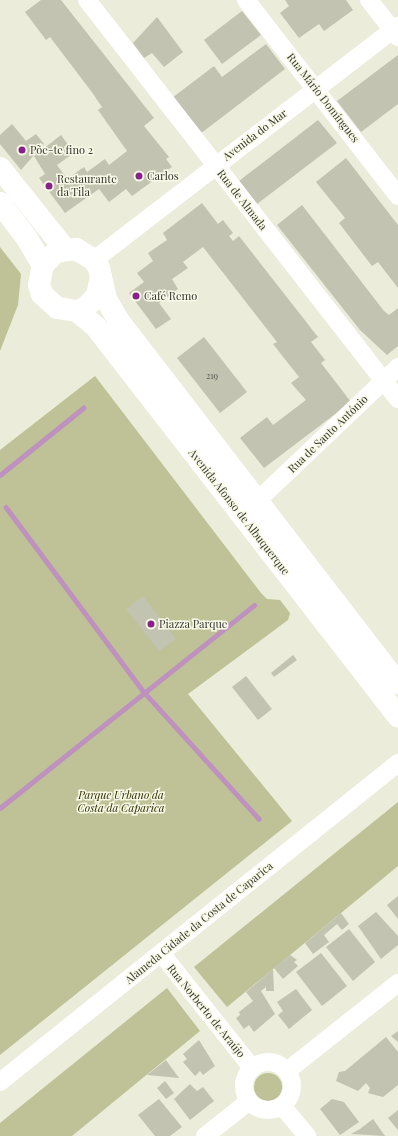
<!DOCTYPE html>
<meta charset="utf-8">
<style>
body{margin:0}
#map{position:relative;width:398px;height:1136px;overflow:hidden;background:#ebecda;font-family:"Playfair Display",serif}
div>[style]{position:absolute}
[style*='--x']{left:calc(var(--x)*1px);top:calc(var(--y)*1px);width:calc(var(--w)*1px);rotate:calc(var(--a)*1deg)}
.green>*{inset:0;background:#bfc197}
.round{border-radius:50%}
.stream>*{height:4.5px;margin:-2.25px;padding:0 2.25px;transform-origin:2.25px;border-radius:2.25px;background:#be91be}
.building>*{inset:0;background:#c2c3b1}
.street>*{height:18px;margin:-9px;padding:0 9px;transform-origin:9px;border-radius:9px;background:#fff}
.street>.ring{margin:-9px;padding:0;box-sizing:content-box;background:none;border:18px solid #fff;border-radius:50%}
.primary>*{height:22px;margin:-11px;padding:0 11px;transform-origin:11px;border-radius:11px;background:#fff}
.dots>*{width:11px;height:11px;translate:-50% -50%;box-sizing:border-box;border:2px solid #f8fae7;border-radius:50%}
span{translate:-50% -50%;white-space:nowrap;text-align:center;line-height:1.15;-webkit-text-stroke:3px #f8fae7;paint-order:stroke}
.number-label{font-size:9px;color:#58584f}
.number-label span{-webkit-text-stroke-width:0}
.street-label{font-size:11px;color:#35352e}
.poi-label{font-size:11px;color:#35352e}
.left{translate:0 -50%;text-align:left}
.park-label{font-size:11px;color:#2e2e00;font-style:italic}
</style>
<div id="map">
<div class="green">
<i style="clip-path:polygon(0 247px,21px 274px,18px 305px,0 351px)"></i>
<i style="clip-path:polygon(95px 376px,261px 593px,267px 599px,280px 600px,290px 613px,288px 620px,188px 694px,292px 821px,0 1055px,0 450px)"></i>
<i style="clip-path:polygon(398px 802px,398px 866px,227px 1007px,194px 967px)"></i>
<i style="clip-path:polygon(167px 988px,200px 1031px,72px 1136px,0 1136px,0 1123px)"></i>
<i class="round" style="left:254px;top:1073px;width:28px;height:28px"></i>
</div>
<div class="stream">
<i style="--x:0;--y:475;--w:107;--a:-38.9"></i>
<i style="--x:6;--y:507;--w:231;--a:53.3"></i>
<i style="--x:144;--y:692;--w:171;--a:47.8"></i>
<i style="--x:0;--y:808;--w:325;--a:-38.6"></i>
</div>
<div class="building">
<i style="clip-path:polygon(41px 0,61px 0,154px 118px,144px 126px,169px 157px,166px 159px,172px 167px,132px 196px,126px 189px,109px 202px,99px 189px,65px 213px,39px 178px,45px 174px,34px 156px,61px 135px,74px 153px,57px 165px,67px 179px,84px 167px,87px 172px,105px 159px,109px 165px,127px 151px,98px 110px,102px 107px,91px 91px,50px 37px,46px 40px,25px 12px)"></i>
<i style="clip-path:polygon(285px 0,346px 0,353px 10px,324px 31px,319px 24px,299px 38px,280px 13px,289px 6px)"></i>
<i style="clip-path:polygon(242px 11px,261px 35px,222px 64px,204px 40px)"></i>
<i style="clip-path:polygon(157px 17px,183px 52px,164px 67px,152px 53px,144px 58px,133px 43px)"></i>
<i style="clip-path:polygon(266px 44px,285px 69px,200px 134px,172px 98px,214px 66px,222px 77px)"></i>
<i style="clip-path:polygon(398px 55px,398px 104px,361px 132px,337px 101px)"></i>
<i style="clip-path:polygon(318px 120px,337px 143px,257px 204px,239px 181px)"></i>
<i style="clip-path:polygon(12px 124px,26px 141px,36px 134px,44px 144px,21px 170px,0 144px,0 135px)"></i>
<i style="clip-path:polygon(346px 158px,398px 225px,398px 288px,378px 262px,372px 266px,339px 223px,345px 218px,316px 182px)"></i>
<i style="clip-path:polygon(202px 203px,218px 224px,223px 220px,233px 233px,229px 236px,233px 241px,239px 236px,318px 337px,311px 342px,325px 360px,321px 363px,351px 402px,264px 468px,240px 438px,267px 417px,273px 425px,306px 400px,291px 383px,299px 377px,273px 344px,277px 342px,203px 247px,183px 262px,188px 268px,172px 279px,178px 289px,159px 303px,171px 319px,156px 329px,129px 293px,144px 282px,137px 273px,153px 261px,148px 253px,167px 240px,163px 233px)"></i>
<i style="clip-path:polygon(302px 205px,384px 311px,389px 315px,398px 308px,398px 346px,387px 355px,360px 330px,277px 225px)"></i>
<i style="clip-path:polygon(204px 337px,247px 392px,220px 413px,177px 358px)"></i>
<i style="clip-path:polygon(143px 596px,176px 639px,159px 651px,126px 609px)"></i>
<i style="clip-path:polygon(293px 655px,297px 660px,274px 677px,271px 673px)"></i>
<i style="clip-path:polygon(246px 676px,272px 709px,258px 720px,232px 687px)"></i>
<i style="clip-path:polygon(398px 896px,398px 919px,387px 905px)"></i>
<i style="clip-path:polygon(376px 912px,398px 936px,398px 945px,381px 959px,358px 926px)"></i>
<i style="clip-path:polygon(341px 913px,349px 924px,342px 930px,337px 924px,324px 935px,329px 942px,313px 954px,305px 943px)"></i>
<i style="clip-path:polygon(349px 929px,375px 962px,353px 981px,326px 947px)"></i>
<i style="clip-path:polygon(321px 953px,347px 986px,322px 1006px,296px 972px)"></i>
<i style="clip-path:polygon(290px 955px,297px 960px,294px 962px,298px 966px,283px 979px,274px 968px)"></i>
<i style="clip-path:polygon(273px 969px,274px 991px,266px 991px,266px 987px,261px 991px,275px 1014px,254px 1032px,249px 1025px,244px 1029px,236px 1018px,240px 1015px,239px 1012px,253px 1001px,246px 992px)"></i>
<i style="clip-path:polygon(296px 989px,312px 1010px,289px 1029px,278px 1015px,283px 1011px,277px 1002px)"></i>
<i style="clip-path:polygon(398px 1031px,398px 1042px,391px 1036px)"></i>
<i style="clip-path:polygon(386px 1037px,398px 1052px,398px 1085px,383px 1097px,368px 1093px,370px 1088px,366px 1083px,358px 1091px,336px 1081px,339px 1072px,345px 1071px)"></i>
<i style="clip-path:polygon(199px 1040px,215px 1066px,203px 1075px,200px 1071px,195px 1076px,183px 1062px,187px 1059px,183px 1054px)"></i>
<i style="clip-path:polygon(166px 1060px,179px 1078px,147px 1075px)"></i>
<i style="clip-path:polygon(165px 1081px,174px 1093px,166px 1099px,157px 1088px)"></i>
<i style="clip-path:polygon(190px 1084px,197px 1091px,203px 1087px,214px 1101px,190px 1120px,174px 1099px)"></i>
<i style="clip-path:polygon(159px 1099px,182px 1127px,170px 1136px,155px 1136px,138px 1115px)"></i>
<i style="clip-path:polygon(332px 1099px,344px 1102px,359px 1122px,340px 1135px,320px 1109px)"></i>
<i style="clip-path:polygon(398px 1110px,398px 1130px,388px 1118px)"></i>
<i style="clip-path:polygon(373px 1119px,385px 1136px,351px 1134px,360px 1129px)"></i>
</div>
<div class="street">
<i style="--x:87;--y:0;--w:506;--a:52.07"></i>
<i style="--x:246;--y:0;--w:248;--a:52.2"></i>
<i style="--x:369;--y:0;--w:47;--a:51.9"></i>
<i style="--x:94;--y:260;--w:384;--a:-37.6"></i>
<i style="--x:257;--y:501;--w:195;--a:-43.5"></i>
<i style="--x:161;--y:953;--w:147;--a:51.6"></i>
<i class="ring" style="left:244px;top:1062px;width:30px;height:30px"></i>
<i style="--x:287;--y:1071;--w:142;--a:-38.4"></i>
<i style="--x:0;--y:1082;--w:510;--a:-38.71"></i>
<i style="--x:282;--y:1106;--w:39;--a:50"></i>
<i style="--x:205;--y:1136;--w:55;--a:-38.3"></i>
</div>
<div class="primary">
<i style="--x:0;--y:168;--w:104;--a:51.3"></i>
<i style="--x:0;--y:203;--w:43;--a:52.6"></i>
<i style="--x:26;--y:237;--w:33;--a:59"></i>
<i style="--x:101;--y:277;--w:19;--a:102"></i>
<i style="--x:97;--y:296;--w:17;--a:135"></i>
<i style="--x:85;--y:308;--w:9;--a:159"></i>
<i style="--x:77;--y:311;--w:20;--a:-171"></i>
<i style="--x:57;--y:308;--w:21;--a:-137"></i>
<i style="--x:42;--y:294;--w:9;--a:-108"></i>
<i style="--x:39;--y:285;--w:20;--a:-79"></i>
<i style="--x:43;--y:265;--w:18;--a:-45"></i>
<i style="--x:56;--y:252;--w:20;--a:-9"></i>
<i style="--x:76;--y:249;--w:21;--a:31"></i>
<i style="--x:94;--y:260;--w:9;--a:58"></i>
<i style="--x:99;--y:268;--w:9;--a:77"></i>
<i style="--x:101;--y:277;--w:23;--a:77"></i>
<i style="--x:106;--y:299;--w:24;--a:60"></i>
<i style="--x:118;--y:320;--w:458;--a:52.4"></i>
<i style="--x:77;--y:311;--w:25;--a:40"></i>
<i style="--x:96;--y:327;--w:493;--a:52.2"></i>
</div>
<div class="dots">
<i style="left:22px;top:150px;background:#87228a"></i>
<i style="left:139px;top:176px;background:#87228a"></i>
<i style="left:49px;top:186px;background:#87228a"></i>
<i style="left:136px;top:296px;background:#87228a"></i>
<i style="left:151px;top:624px;background:#87228a"></i>
</div>
<div class="number-label">
<span style="left:212px;top:375px">219</span>
</div>
<div class="street-label">
<span style="left:323px;top:98px;rotate:52deg">Rua Mário Domingues</span>
<span style="left:255px;top:135px;rotate:-37deg">Avenida do Mar</span>
<span style="left:242px;top:200px;rotate:52deg">Rua de Almada</span>
<span style="left:328px;top:434px;rotate:-44deg">Rua de Santo António</span>
<span style="left:239px;top:512px;rotate:52deg">Avenida Afonso de Albuquerque</span>
<span style="left:199px;top:923px;rotate:-39deg">Alameda Cidade da Costa de Caparica</span>
<span style="left:206px;top:1011px;rotate:51deg">Rua Norberto de Araújo</span>
</div>
<div class="poi-label">
<span class="left" style="left:30px;top:150px">Põe-te fino 2</span>
<span class="left" style="left:147px;top:176px">Carlos</span>
<span class="left" style="left:57px;top:186px">Restaurante<br>da Tila</span>
<span class="left" style="left:144px;top:296px">Café Remo</span>
<span class="left" style="left:159px;top:624px">Piazza Parque</span>
</div>
<div class="park-label">
<span style="left:121px;top:802px">Parque Urbano da<br>Costa da Caparica</span>
</div>
</div>
